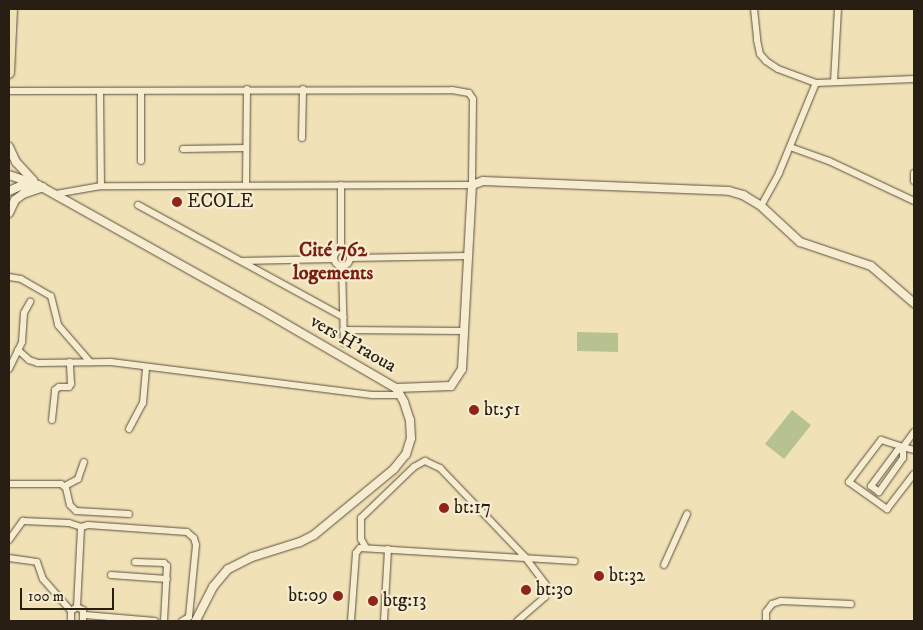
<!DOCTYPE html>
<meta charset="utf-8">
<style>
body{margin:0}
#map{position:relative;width:923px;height:630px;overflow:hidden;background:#f1e1b7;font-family:"IM FELL DW Pica",serif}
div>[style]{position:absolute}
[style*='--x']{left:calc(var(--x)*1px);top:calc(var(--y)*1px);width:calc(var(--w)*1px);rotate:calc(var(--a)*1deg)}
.green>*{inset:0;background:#b6c391}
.roads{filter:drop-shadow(0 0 1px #5b4f3d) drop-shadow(0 0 1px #5b4f3d)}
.minor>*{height:6px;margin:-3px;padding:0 3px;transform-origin:3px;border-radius:3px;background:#f6ecd0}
.minor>.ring{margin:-3px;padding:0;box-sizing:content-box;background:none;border:6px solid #f6ecd0;border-radius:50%}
.tertiary>*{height:8px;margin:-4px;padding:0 4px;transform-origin:4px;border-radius:4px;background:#f6ecd0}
.trunk>*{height:10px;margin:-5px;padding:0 5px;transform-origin:5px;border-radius:5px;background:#f1e1b7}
.dots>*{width:14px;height:14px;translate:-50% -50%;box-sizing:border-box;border:2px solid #f6ecd0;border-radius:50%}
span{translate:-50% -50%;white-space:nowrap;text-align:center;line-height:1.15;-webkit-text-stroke:4.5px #f6ecd0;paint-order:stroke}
.poi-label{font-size:19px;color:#291e14}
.left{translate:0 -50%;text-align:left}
.right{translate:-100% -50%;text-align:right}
.street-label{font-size:19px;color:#291e14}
.neighbourhood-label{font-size:20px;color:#7a1f14;font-weight:700}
.frame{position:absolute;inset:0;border:10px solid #291e14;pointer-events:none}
.scale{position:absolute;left:20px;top:588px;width:94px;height:22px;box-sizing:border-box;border:2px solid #291e14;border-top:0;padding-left:6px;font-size:15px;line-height:18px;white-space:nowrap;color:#291e14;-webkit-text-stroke:4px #f6ecd0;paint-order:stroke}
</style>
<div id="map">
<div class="green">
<i style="clip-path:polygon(577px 332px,618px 333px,618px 352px,577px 351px)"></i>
<i style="clip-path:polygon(792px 410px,811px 425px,784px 459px,765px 444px)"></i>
</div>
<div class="roads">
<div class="minor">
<i style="--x:754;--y:9;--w:31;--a:84"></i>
<i style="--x:757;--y:40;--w:14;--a:78"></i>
<i style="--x:760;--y:54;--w:9;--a:49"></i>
<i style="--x:766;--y:61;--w:14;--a:34"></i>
<i style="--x:778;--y:69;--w:40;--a:20.2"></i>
<i style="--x:816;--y:83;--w:98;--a:-2.3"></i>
<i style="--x:834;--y:82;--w:73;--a:-86.9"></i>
<i style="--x:9;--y:91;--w:443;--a:-0.1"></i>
<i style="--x:452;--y:90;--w:17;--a:10"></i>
<i style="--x:469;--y:93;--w:7;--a:56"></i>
<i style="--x:473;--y:99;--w:86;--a:90.7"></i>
<i style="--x:472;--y:185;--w:371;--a:179.8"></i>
<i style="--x:101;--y:186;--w:47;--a:170.1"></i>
<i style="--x:100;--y:91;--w:95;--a:89.4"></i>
<i style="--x:141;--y:91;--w:70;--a:90"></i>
<i style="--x:302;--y:138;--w:49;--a:-88.8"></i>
<i style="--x:790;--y:147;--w:41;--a:19.7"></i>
<i style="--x:829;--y:161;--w:94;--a:25.2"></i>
<i style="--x:183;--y:149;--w:63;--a:-0.9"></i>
<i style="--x:914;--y:173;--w:8;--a:90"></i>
<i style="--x:246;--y:185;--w:96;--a:-89.4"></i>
<i style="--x:138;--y:205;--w:234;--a:28.6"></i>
<i style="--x:761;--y:206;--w:38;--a:-61"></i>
<i style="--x:779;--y:173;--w:97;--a:-67.7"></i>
<i class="ring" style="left:334px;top:250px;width:10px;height:10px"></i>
<i style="--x:341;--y:250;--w:65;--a:-90"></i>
<i style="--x:350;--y:258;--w:118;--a:-1"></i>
<i style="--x:242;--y:261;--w:91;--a:-1.3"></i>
<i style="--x:342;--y:266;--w:77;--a:88.5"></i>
<i style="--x:9;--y:277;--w:12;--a:9"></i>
<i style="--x:21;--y:279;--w:34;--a:30"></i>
<i style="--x:51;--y:296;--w:30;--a:76"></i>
<i style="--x:58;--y:325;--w:49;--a:49.1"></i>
<i style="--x:343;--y:330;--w:121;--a:0.5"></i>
<i style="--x:18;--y:350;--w:15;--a:42"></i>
<i style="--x:29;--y:360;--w:9;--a:18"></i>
<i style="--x:38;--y:363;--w:73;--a:-0.8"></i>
<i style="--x:111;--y:362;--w:265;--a:7.2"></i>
<i style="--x:374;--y:395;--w:27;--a:0"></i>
<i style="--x:9;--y:369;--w:30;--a:-64"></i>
<i style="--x:22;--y:342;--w:29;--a:-86"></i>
<i style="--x:24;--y:313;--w:13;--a:-61"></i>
<i style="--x:52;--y:420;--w:30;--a:-84"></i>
<i style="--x:55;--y:390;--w:5;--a:-37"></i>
<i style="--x:59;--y:387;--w:10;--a:0"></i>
<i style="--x:69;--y:387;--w:4;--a:-56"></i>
<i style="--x:71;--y:384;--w:22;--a:-93"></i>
<i style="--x:129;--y:429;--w:30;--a:-62"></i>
<i style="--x:143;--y:403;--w:35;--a:-85"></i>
<i style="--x:914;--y:432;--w:19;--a:126"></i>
<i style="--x:903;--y:447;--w:23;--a:-162"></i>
<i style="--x:881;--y:440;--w:53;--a:127.3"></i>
<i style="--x:849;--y:482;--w:47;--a:35.4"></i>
<i style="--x:887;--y:509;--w:44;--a:-52.4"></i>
<i style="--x:903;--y:447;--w:11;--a:90"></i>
<i style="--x:903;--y:458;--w:42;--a:125.2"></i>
<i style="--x:879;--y:492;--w:10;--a:-143"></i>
<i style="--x:871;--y:486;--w:44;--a:-53.4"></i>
<i style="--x:897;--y:451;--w:7;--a:-34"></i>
<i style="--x:903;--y:447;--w:11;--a:15"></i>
<i style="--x:9;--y:484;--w:52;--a:0"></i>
<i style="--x:61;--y:484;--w:6;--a:39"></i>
<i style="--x:66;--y:488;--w:17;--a:77"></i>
<i style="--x:70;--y:505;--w:8;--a:45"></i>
<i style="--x:76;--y:511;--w:53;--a:3.2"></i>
<i style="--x:65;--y:486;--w:15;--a:-28"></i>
<i style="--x:78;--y:479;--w:18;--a:-71"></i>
<i style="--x:9;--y:540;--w:24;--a:-54"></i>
<i style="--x:23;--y:521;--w:46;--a:2.5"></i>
<i style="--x:69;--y:523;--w:13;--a:18"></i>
<i style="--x:366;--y:548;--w:10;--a:-119"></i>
<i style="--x:361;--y:539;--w:21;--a:-90"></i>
<i style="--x:361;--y:518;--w:74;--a:-43.9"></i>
<i style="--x:414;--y:467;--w:13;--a:-29"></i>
<i style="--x:425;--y:461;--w:17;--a:25"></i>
<i style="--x:440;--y:468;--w:123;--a:46.3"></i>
<i style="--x:525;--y:557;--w:34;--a:53"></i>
<i style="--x:545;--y:584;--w:13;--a:90"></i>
<i style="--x:545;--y:597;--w:37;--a:139"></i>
<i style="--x:9;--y:558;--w:28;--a:8"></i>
<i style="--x:37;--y:562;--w:18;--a:71"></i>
<i style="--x:43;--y:579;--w:43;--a:48.8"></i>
<i style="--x:135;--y:562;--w:29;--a:2"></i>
<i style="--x:164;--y:563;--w:4;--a:45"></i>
<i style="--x:167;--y:566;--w:55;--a:93.1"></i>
<i style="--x:664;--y:565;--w:56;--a:-65.7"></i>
<i style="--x:111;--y:575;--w:56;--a:4.1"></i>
<i style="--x:77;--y:607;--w:80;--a:-87.1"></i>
<i style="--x:81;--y:527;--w:7;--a:-16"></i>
<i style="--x:88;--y:525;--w:99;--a:4"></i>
<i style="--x:187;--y:532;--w:9;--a:41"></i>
<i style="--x:194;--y:538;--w:7;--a:74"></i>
<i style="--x:196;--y:545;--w:72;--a:95.6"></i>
<i style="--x:189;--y:617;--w:8;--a:150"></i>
<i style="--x:85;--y:615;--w:70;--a:4.9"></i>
<i style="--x:71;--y:621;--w:10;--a:-90"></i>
<i style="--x:71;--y:611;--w:7;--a:-34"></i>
<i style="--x:77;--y:607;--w:7;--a:27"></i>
<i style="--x:83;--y:610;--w:11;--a:90"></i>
<i style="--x:351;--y:621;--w:68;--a:-85.8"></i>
<i style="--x:356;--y:553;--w:6;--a:-51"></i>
<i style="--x:360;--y:548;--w:215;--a:3.5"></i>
<i style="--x:384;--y:621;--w:72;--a:-86.8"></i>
<i style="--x:766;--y:621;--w:9;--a:-90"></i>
<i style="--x:766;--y:612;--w:10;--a:-53"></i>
<i style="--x:772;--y:604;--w:9;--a:-18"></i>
<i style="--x:781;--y:601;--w:70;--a:2.5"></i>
</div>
<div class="tertiary">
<i style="--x:9;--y:147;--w:17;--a:65"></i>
<i style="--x:16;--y:162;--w:25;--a:47"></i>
<i style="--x:9;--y:175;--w:31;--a:19"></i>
<i style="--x:38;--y:185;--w:254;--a:29.2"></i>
<i style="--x:260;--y:309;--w:157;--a:30.2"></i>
<i style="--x:396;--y:388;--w:16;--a:60"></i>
<i style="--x:404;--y:402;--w:19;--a:72"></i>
<i style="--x:410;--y:420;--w:18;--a:87"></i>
<i style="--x:411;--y:438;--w:17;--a:107"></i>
<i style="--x:406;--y:454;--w:19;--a:129"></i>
<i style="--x:394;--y:469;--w:104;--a:140.5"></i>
<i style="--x:314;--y:535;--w:16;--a:153"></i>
<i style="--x:300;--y:542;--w:50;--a:162.6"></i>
<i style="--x:252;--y:557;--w:27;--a:153"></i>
<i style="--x:228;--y:569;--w:23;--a:130"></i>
<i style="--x:213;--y:587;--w:38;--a:117"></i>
<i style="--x:9;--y:191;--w:12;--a:-24"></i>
<i style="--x:20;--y:186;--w:16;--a:0"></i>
<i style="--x:9;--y:213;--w:14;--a:-65"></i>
<i style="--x:15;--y:200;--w:10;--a:-37"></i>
<i style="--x:23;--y:194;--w:21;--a:-19"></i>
<i style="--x:396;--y:388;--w:55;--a:-2.1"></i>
<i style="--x:451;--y:386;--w:20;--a:-57"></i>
<i style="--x:462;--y:369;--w:184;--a:-86.9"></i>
<i style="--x:472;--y:185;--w:12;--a:-20"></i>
<i style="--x:483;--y:181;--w:246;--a:2.3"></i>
<i style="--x:729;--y:191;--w:15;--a:16"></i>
<i style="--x:743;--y:195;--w:21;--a:31"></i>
<i style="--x:761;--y:206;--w:53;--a:42.7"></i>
<i style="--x:800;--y:242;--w:75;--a:18.7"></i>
<i style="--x:871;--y:266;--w:57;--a:40.7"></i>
</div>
<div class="trunk">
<i style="--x:9;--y:73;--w:64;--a:-87.3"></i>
</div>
</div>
<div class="dots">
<i style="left:177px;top:202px;background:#8f2418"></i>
<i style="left:474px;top:410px;background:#8f2418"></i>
<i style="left:444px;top:508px;background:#8f2418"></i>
<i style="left:599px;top:576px;background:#8f2418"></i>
<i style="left:526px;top:590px;background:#8f2418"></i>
<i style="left:338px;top:596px;background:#8f2418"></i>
<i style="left:373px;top:601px;background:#8f2418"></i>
</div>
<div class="poi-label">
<span class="left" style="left:187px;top:202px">ECOLE</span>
<span class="left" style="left:484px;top:410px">bt:51</span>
<span class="left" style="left:454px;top:508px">bt:17</span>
<span class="left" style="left:609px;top:576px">bt:32</span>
<span class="left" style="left:536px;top:590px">bt:30</span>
<span class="right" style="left:328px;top:596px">bt:09</span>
<span class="left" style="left:383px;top:601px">btg:13</span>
</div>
<div class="street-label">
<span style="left:353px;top:344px;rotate:30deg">vers H'raoua</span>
</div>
<div class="neighbourhood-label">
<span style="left:333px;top:262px">Cité 762<br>logements</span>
</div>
<div class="frame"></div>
<div class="scale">100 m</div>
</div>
